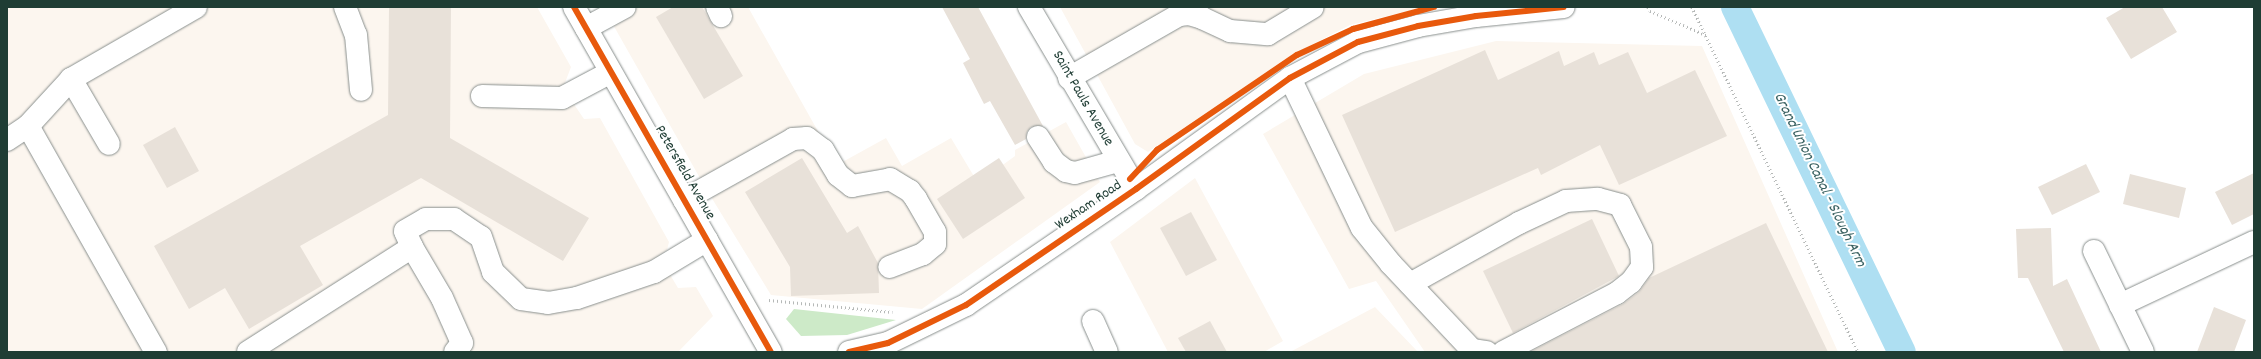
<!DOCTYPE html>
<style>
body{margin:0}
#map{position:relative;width:2261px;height:359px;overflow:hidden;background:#fff;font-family:Dekko,sans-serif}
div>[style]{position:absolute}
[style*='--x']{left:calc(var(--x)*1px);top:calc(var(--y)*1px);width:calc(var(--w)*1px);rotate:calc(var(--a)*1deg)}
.built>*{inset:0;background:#fcf6ef}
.green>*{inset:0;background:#cdeac8}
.canal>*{height:28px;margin:-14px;padding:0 14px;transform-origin:14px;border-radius:14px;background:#aedff2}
.building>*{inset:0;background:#e8e1d9}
.path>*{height:2.5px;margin-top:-1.25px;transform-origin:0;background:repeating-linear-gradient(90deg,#b6b9b8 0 1px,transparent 0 4px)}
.roads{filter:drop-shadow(0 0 1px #898f8d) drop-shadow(0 0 1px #898f8d)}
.minor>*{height:22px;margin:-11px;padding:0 11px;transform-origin:11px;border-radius:11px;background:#fff}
.cycleway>*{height:6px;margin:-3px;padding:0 3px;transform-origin:3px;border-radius:3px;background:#e8590c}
span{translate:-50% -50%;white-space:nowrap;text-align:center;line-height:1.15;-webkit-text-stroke:4px #fff;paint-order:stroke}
.street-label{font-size:15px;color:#1f3d34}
.water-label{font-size:16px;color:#3a6262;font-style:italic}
.frame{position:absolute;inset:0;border:8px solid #1f3d34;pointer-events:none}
</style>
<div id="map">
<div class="built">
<i style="clip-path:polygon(7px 7px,537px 7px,571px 67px,563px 88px,584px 119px,600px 118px,669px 242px,667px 250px,659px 256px,678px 288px,696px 287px,713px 316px,678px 352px,7px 352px)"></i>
<i style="clip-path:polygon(603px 7px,748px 7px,837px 165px,886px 138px,902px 166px,951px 138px,978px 183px,1015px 156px,1015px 150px,1066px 122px,1100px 182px,922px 309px,771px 295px,705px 187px)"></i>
<i style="clip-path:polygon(1060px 7px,1425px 7px,1350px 25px,1290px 56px,1148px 152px,1135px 144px)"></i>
<i style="clip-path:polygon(1496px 41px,1702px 46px,1838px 352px,1425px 352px,1376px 281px,1349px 289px,1263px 134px,1364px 74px)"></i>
<i style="clip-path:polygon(1195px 178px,1283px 341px,1264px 352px,1168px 352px,1110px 242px)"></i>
<i style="clip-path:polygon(1375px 307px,1418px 352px,1290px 352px)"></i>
</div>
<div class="green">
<i style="clip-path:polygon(794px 309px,896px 320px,847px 335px,801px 336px,786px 319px)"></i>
</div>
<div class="canal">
<i style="--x:1735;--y:7;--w:383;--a:64.2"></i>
</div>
<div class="building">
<i style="clip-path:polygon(389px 7px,451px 7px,450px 138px,589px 218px,563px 261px,421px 178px,300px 246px,323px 285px,249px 329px,225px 288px,189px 309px,154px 246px,388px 115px)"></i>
<i style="clip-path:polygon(673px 7px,702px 7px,743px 76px,704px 99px,656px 17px)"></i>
<i style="clip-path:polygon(942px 7px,978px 7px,1043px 126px,1031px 127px,1027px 132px,1026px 139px,1015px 145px,990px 101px,984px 104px,963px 63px,970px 59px)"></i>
<i style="clip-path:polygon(2125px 7px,2162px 7px,2177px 32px,2131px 59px,2106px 18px)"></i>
<i style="clip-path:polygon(1485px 50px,1498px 80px,1559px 51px,1564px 66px,1594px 52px,1599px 65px,1628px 52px,1647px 93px,1695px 70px,1727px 136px,1619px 185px,1600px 145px,1541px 175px,1538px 168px,1395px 232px,1342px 115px)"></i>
<i style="clip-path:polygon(175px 127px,199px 171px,167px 188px,143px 145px)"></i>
<i style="clip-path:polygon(802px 158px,847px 233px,858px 226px,878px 263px,879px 293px,791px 296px,790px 267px,745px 192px)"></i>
<i style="clip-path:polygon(999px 158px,1025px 198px,963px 239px,937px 199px)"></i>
<i style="clip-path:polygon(2086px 164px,2100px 192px,2052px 215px,2038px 187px)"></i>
<i style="clip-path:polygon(2254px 173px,2254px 214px,2232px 225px,2215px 192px)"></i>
<i style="clip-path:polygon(2130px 174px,2186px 188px,2179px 218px,2123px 204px)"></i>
<i style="clip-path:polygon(1191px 212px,1217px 260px,1186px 276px,1160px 228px)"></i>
<i style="clip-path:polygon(1592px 219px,1619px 276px,1513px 333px,1483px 271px)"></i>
<i style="clip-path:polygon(1766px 223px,1828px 352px,1530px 352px,1623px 304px,1639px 292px,1649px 278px)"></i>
<i style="clip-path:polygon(2051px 228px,2053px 286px,2067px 279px,2101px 352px,2064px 352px,2028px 278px,2018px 278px,2016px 229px)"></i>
<i style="clip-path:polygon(2214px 307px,2246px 320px,2234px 352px,2197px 352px)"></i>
<i style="clip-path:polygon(1210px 321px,1227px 352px,1186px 352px,1178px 338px)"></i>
</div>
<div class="path">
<i style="--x:1648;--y:7;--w:4;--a:63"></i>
<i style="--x:1650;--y:11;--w:61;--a:23.2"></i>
<i style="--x:1692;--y:7;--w:383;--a:64.3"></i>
<i style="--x:769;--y:300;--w:124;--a:5.6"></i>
</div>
<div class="roads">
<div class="minor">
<i style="--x:345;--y:7;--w:30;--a:69"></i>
<i style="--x:356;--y:35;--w:55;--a:84.8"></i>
<i style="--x:574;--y:7;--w:397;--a:60.3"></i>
<i style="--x:717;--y:7;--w:10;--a:66"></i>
<i style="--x:1029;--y:7;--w:211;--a:59.5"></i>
<i style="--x:586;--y:28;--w:44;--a:-28.3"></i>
<i style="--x:1069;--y:78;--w:127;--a:-29.8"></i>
<i style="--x:1179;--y:15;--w:10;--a:-6"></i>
<i style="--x:1189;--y:14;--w:14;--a:17"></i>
<i style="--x:1202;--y:18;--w:31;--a:25"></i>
<i style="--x:1230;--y:31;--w:38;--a:5"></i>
<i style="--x:1268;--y:34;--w:52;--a:-31"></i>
<i style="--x:1290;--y:78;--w:166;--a:64.4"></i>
<i style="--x:1362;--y:228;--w:46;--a:51.1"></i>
<i style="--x:1391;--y:264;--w:118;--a:46.7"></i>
<i style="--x:1472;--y:350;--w:15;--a:8"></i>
<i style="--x:71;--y:79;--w:75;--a:59.7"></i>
<i style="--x:482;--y:96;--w:80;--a:1.4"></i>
<i style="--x:562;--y:98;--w:55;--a:-28"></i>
<i style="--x:28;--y:126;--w:260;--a:60.5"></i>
<i style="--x:1038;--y:137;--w:30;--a:57"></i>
<i style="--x:1054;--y:162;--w:15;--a:37"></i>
<i style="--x:1066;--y:171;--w:9;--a:13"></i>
<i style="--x:1075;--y:173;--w:45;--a:-15.6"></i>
<i style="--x:7;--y:140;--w:25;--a:-34"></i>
<i style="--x:28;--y:126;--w:64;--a:-47.5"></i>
<i style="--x:71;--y:79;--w:144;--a:-29.9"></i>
<i style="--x:684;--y:200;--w:125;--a:-29.2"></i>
<i style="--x:793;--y:139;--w:14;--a:-4"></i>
<i style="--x:807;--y:138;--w:20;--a:37"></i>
<i style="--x:823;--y:150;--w:29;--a:59"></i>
<i style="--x:838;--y:175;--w:18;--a:38"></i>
<i style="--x:852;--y:186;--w:39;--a:-10"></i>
<i style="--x:890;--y:179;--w:23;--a:31"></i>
<i style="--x:910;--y:191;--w:10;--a:53"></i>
<i style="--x:916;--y:199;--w:38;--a:60"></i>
<i style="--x:935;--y:232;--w:12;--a:90"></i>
<i style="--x:935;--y:244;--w:16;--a:140"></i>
<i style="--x:923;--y:254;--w:36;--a:159"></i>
<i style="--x:412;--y:247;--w:17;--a:-114"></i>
<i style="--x:405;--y:231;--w:24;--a:-30"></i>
<i style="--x:426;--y:219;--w:28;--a:0"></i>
<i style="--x:454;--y:219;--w:32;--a:34"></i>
<i style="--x:481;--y:237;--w:37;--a:71"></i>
<i style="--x:493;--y:272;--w:39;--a:44"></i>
<i style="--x:521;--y:299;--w:27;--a:8"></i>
<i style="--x:548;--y:303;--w:29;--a:-10"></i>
<i style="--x:577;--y:298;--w:81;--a:-18.7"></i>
<i style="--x:654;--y:272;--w:62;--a:-31.1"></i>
<i style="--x:2094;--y:251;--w:112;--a:64.1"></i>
<i style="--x:1410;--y:284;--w:125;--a:-29.2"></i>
<i style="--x:1519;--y:223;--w:52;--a:-25.1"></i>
<i style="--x:1566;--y:201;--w:32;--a:-4"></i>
<i style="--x:1598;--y:199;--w:23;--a:15"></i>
<i style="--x:1620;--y:205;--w:47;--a:63.4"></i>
<i style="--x:1641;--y:247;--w:20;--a:87"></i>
<i style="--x:1642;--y:267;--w:19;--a:126"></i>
<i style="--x:1631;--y:282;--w:18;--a:142"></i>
<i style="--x:1617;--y:293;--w:128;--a:152.6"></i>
<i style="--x:2120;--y:305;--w:148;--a:-25.2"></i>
<i style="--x:1093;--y:321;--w:34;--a:66"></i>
<i style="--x:248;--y:352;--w:195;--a:-32.6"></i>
<i style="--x:412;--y:247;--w:59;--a:59.5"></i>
<i style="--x:442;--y:298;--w:49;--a:66"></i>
<i style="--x:462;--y:343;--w:11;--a:128"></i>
<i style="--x:849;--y:352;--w:40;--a:-13"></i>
<i style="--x:888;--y:343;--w:87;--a:-26"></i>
<i style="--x:966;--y:305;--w:206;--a:-34.3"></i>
<i style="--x:1136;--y:189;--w:190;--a:-35.8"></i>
<i style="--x:1290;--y:78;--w:77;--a:-27.9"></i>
<i style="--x:1358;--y:42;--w:62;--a:-14.9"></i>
<i style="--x:1418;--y:26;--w:59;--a:-9.8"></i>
<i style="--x:1476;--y:16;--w:88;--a:-5.8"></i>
</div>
</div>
<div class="cycleway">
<i style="--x:574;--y:7;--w:397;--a:60.3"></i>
<i style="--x:1130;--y:179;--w:40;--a:-47"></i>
<i style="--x:1157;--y:150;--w:169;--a:-34.2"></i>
<i style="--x:1297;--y:55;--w:62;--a:-24.9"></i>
<i style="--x:1353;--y:29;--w:84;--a:-15.2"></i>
<i style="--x:849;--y:352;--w:40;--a:-13"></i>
<i style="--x:888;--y:343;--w:87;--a:-26"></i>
<i style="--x:966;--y:305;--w:206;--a:-34.3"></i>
<i style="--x:1136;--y:189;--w:190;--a:-35.8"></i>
<i style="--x:1290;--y:78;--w:77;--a:-27.9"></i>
<i style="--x:1358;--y:42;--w:62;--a:-14.9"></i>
<i style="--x:1418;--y:26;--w:59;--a:-9.8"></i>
<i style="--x:1476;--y:16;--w:88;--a:-5.8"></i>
</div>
<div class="street-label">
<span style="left:1082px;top:99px;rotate:60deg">Saint Pauls Avenue</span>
<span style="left:684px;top:173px;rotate:60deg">Petersfield Avenue</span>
<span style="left:1089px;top:206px;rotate:-34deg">Wexham Road</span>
</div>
<div class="water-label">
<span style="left:1819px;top:180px;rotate:64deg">Grand Union Canal - Slough Arm</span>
</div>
<div class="frame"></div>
</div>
